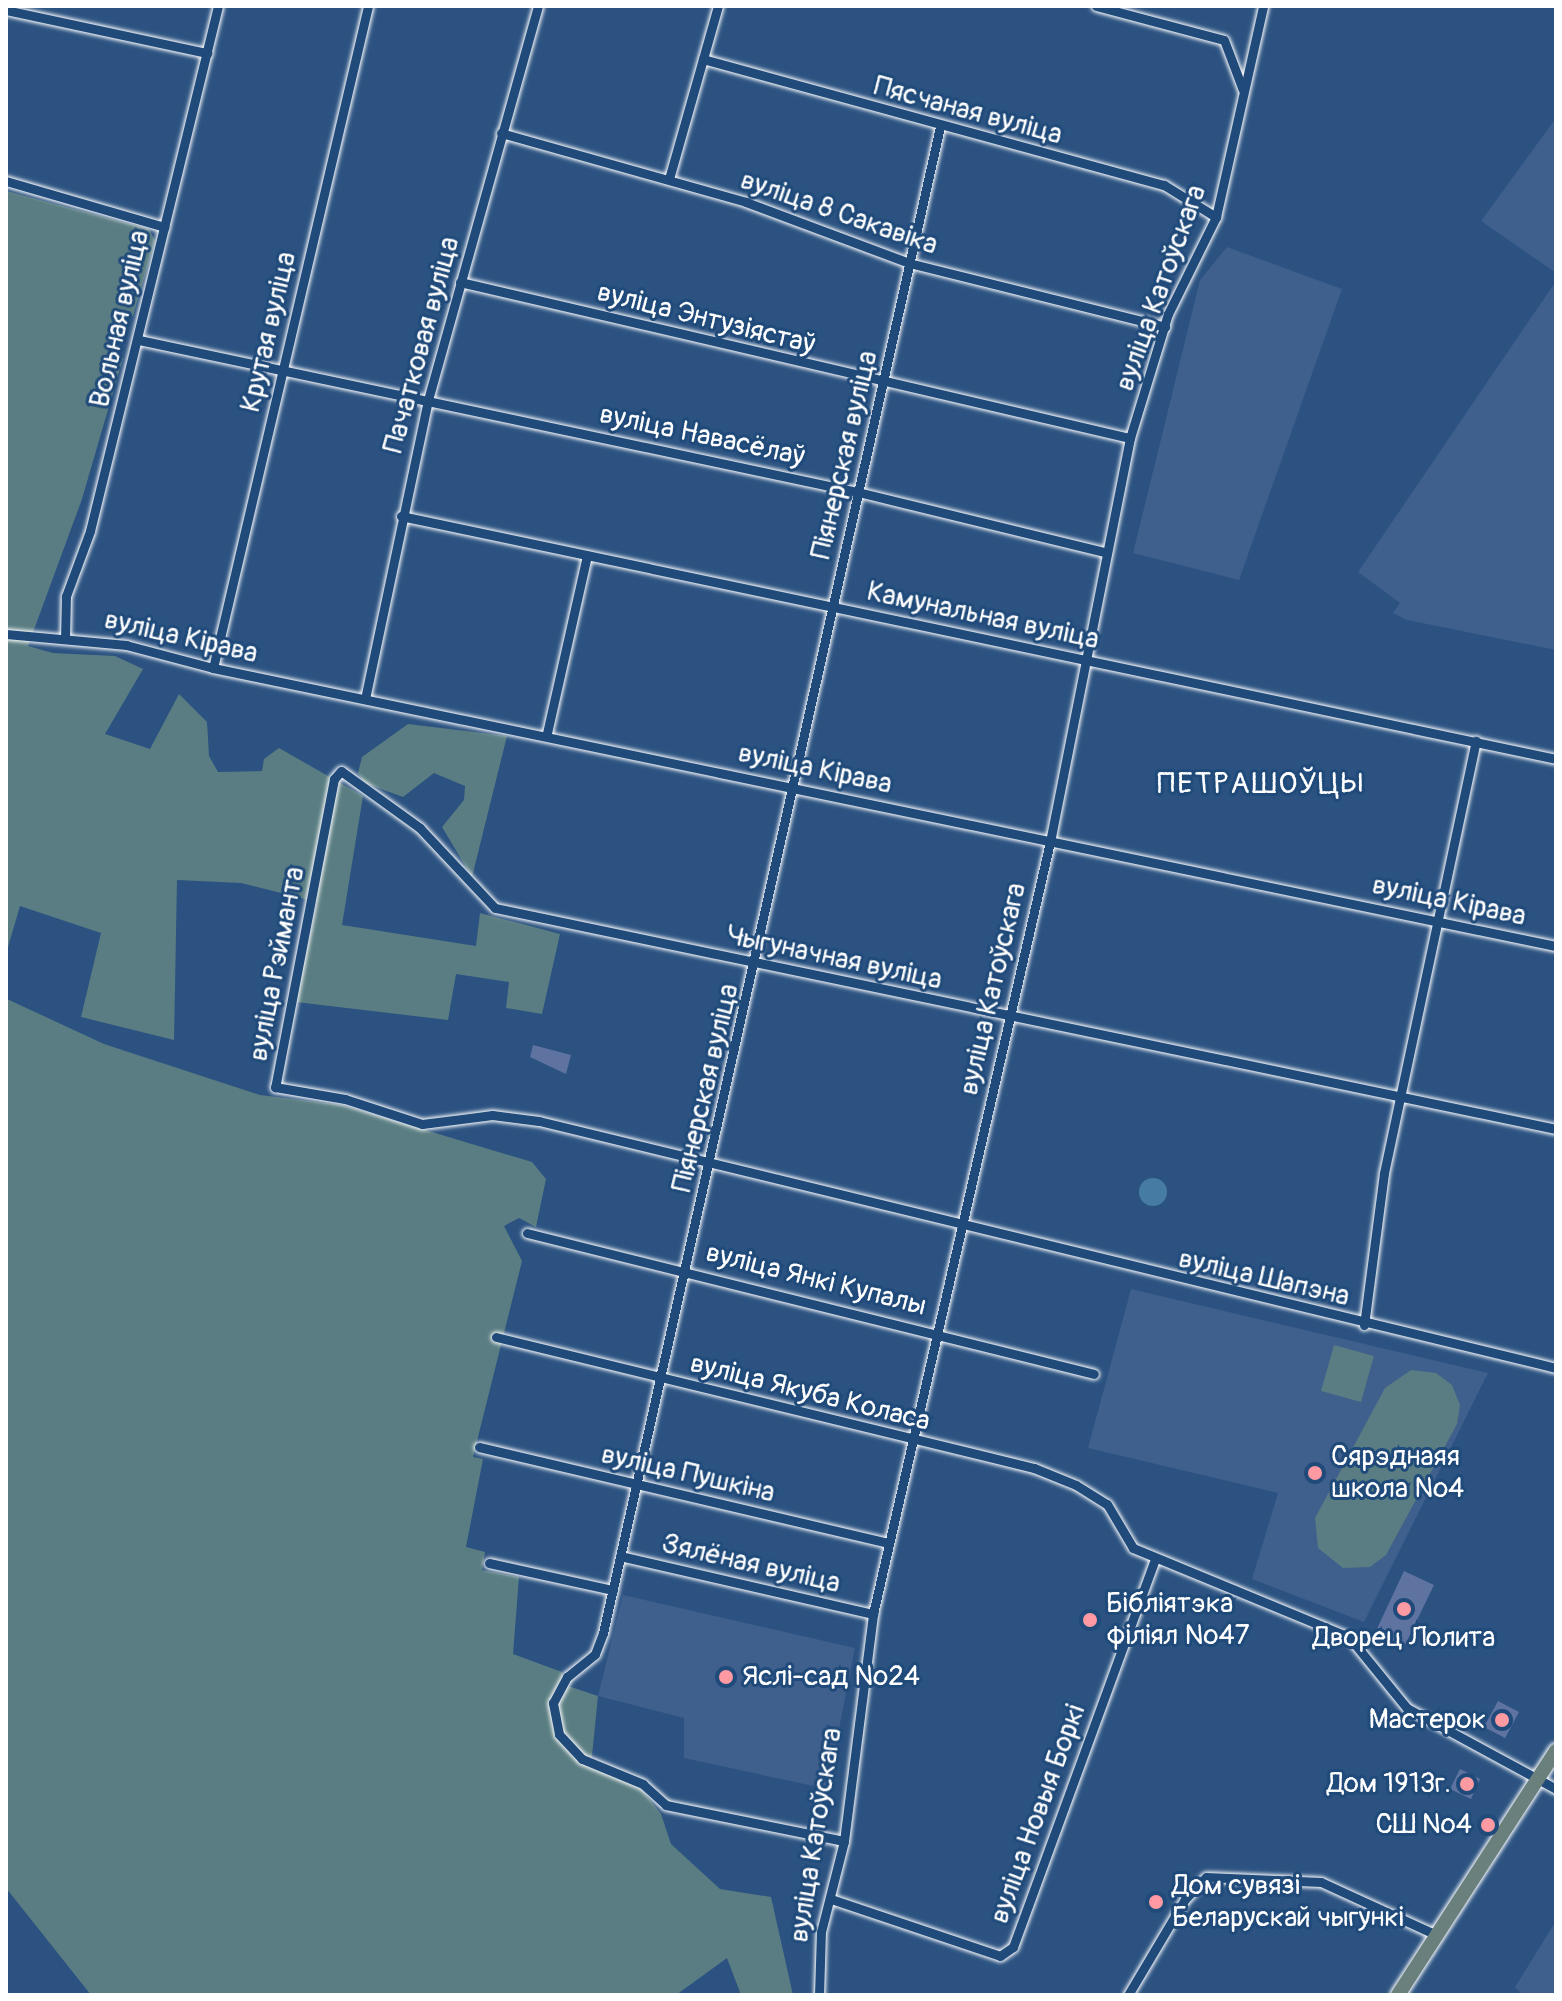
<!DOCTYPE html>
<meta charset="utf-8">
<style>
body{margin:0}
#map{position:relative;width:1562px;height:2001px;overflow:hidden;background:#2b5281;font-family:Pangolin,sans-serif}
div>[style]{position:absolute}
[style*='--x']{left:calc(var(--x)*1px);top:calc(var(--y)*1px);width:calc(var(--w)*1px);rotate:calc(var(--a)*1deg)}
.built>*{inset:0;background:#3f5f8d}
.green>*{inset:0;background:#597d82}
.water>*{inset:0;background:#467ba4}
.round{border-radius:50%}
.building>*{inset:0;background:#5f73a1}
.roads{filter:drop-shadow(0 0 2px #fff) drop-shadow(0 0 2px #fff)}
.minor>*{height:9px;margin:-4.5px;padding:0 4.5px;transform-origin:4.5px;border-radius:4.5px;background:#1f4a7a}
.primary>*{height:14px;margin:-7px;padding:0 7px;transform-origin:7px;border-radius:7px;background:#6a807d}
.dots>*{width:22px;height:22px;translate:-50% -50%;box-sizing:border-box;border:4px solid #1f4a7a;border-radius:50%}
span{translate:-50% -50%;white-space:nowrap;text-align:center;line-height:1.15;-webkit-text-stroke:6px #1f4a7a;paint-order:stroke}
.street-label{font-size:28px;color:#fff}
.poi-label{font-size:28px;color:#fff}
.left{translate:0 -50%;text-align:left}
.right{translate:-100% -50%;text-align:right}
.neighbourhood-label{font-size:30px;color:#fff;letter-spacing:2px}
.frame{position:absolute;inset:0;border:8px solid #fff;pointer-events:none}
</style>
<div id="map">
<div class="built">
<i style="clip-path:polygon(1556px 118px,1556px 273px,1481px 221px)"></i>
<i style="clip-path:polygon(1227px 247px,1342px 289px,1239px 580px,1133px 553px,1200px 280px)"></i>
<i style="clip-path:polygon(1556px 281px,1556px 650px,1407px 620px,1393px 613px,1400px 603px,1358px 572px)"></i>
<i style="clip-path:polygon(1131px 1289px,1488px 1373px,1364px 1622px,1252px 1579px,1278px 1493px,1088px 1448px)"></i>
<i style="clip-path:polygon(623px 1595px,855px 1648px,827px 1789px,684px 1758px,684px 1718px,598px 1696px)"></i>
<i style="clip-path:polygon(1556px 1921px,1556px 1995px,1523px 1995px,1515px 1987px)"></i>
</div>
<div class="green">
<i style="clip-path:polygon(6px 191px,149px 229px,155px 241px,133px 316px,117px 321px,108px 352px,123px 358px,82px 499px,28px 646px,53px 653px,115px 656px,143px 669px,105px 734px,150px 749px,179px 694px,207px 722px,209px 756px,218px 772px,262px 771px,264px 759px,279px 748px,363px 796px,342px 925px,476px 946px,480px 913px,560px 934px,542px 1014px,506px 1008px,509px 982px,456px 974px,448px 1020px,296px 1002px,317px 902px,241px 883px,177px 880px,174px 1040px,81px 1017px,101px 933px,20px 906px,6px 954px)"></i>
<i style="clip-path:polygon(408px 724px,507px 736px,472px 877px,442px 827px,464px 800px,465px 786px,434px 773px,403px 797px,365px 783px,358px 773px,362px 757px)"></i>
<i style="clip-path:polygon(6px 993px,7px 999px,104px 1044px,260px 1095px,342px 1105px,532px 1162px,546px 1179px,536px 1227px,519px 1218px,504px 1226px,522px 1261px,473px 1457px,483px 1459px,466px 1547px,485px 1552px,482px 1570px,519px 1577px,513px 1654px,562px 1672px,568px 1686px,598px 1696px,591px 1766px,639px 1786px,661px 1814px,671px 1844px,720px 1889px,771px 1897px,793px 1995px,741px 1995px,727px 1958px,676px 1995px,91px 1995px,6px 1888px)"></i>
<i style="clip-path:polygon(1334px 1345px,1374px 1356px,1361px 1402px,1321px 1391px)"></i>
<i style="clip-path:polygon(1411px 1370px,1436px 1373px,1452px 1385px,1460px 1405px,1457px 1424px,1386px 1555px,1370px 1567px,1343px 1568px,1318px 1548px,1315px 1518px,1385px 1388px)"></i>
</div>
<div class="water">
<i class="round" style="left:1139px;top:1178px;width:28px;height:28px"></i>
</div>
<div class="building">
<i style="clip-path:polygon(533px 1045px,571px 1055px,566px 1074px,530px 1057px)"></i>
<i style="clip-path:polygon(1404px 1571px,1434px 1585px,1404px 1647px,1375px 1633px)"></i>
<i style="clip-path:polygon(1498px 1701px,1519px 1712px,1505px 1738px,1484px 1727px)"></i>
<i style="clip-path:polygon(1460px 1769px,1480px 1779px,1471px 1799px,1450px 1789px)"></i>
</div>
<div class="roads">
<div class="minor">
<i style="--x:1096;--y:6;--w:132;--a:14.9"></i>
<i style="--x:1224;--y:40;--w:53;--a:69.2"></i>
<i style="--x:6;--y:10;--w:206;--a:12.1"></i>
<i style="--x:703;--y:59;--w:478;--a:15.3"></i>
<i style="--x:1164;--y:185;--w:61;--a:31.6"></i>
<i style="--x:501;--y:133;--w:255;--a:15.7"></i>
<i style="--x:746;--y:202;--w:174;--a:20.5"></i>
<i style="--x:909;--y:263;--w:264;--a:14"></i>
<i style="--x:669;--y:179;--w:180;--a:-74.2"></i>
<i style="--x:6;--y:181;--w:165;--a:16.2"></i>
<i style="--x:460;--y:282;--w:688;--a:13.11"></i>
<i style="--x:139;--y:340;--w:735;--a:11.94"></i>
<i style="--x:858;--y:492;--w:254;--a:13.7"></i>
<i style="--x:401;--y:516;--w:1180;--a:11.88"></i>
<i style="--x:6;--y:634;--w:121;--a:5.2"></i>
<i style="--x:126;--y:645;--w:90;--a:14.8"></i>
<i style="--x:213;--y:668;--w:1371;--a:11.7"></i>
<i style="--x:65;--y:639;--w:43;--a:-88.7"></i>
<i style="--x:66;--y:596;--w:69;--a:-69.7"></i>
<i style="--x:90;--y:531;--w:540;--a:-76.3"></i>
<i style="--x:213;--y:668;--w:680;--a:-76.82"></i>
<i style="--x:365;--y:699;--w:306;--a:-78.1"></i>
<i style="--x:428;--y:400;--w:409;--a:-74.4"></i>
<i style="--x:547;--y:733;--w:182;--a:-77.3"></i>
<i style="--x:1556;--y:1129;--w:1084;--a:-168.23"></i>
<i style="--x:495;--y:908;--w:110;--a:-133.2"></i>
<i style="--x:420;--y:828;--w:97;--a:-144.2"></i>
<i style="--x:341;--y:771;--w:11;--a:131"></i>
<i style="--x:334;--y:779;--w:314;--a:100.8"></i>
<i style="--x:275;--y:1087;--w:71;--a:9.7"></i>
<i style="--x:345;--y:1099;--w:81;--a:18"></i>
<i style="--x:422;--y:1124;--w:71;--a:-7.3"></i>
<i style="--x:492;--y:1115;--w:47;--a:7.3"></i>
<i style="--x:539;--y:1121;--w:1047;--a:13.65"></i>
<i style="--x:527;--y:1233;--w:584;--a:13.96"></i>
<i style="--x:1364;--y:1325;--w:153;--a:-82.5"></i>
<i style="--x:1384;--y:1173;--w:442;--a:-78"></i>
<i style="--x:496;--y:1337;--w:554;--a:13.68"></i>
<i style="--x:1034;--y:1468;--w:45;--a:22"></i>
<i style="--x:1076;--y:1485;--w:36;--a:32"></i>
<i style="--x:1107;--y:1504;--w:51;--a:59.4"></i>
<i style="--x:1133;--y:1548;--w:234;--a:22.4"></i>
<i style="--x:1349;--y:1637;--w:92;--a:50.8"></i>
<i style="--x:1407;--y:1708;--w:170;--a:28.5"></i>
<i style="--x:479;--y:1447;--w:421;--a:13.2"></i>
<i style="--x:620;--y:1556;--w:260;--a:12.9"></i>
<i style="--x:489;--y:1563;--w:127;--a:12.3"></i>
<i style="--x:844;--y:1841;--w:182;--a:-168.6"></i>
<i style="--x:666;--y:1805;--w:31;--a:-138"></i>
<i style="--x:643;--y:1784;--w:66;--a:-157.7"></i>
<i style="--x:582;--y:1759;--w:34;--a:-133"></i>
<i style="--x:559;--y:1734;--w:32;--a:-101"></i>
<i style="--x:553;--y:1703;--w:30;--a:-62"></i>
<i style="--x:567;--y:1677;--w:36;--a:-39"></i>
<i style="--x:595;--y:1654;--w:22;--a:-69"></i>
<i style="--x:603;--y:1633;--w:1543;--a:-77.39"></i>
<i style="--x:831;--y:1899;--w:178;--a:18.6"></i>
<i style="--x:1000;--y:1956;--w:16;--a:-35"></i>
<i style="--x:1013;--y:1947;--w:413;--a:-69.9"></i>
<i style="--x:819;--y:1995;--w:63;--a:-88.2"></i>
<i style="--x:821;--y:1932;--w:94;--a:-75.8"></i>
<i style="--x:844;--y:1841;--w:229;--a:-82.7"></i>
<i style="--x:873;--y:1614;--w:792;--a:-77.09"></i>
<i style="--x:1050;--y:842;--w:412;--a:-78.8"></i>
<i style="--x:1130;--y:438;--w:130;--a:-73"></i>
<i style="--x:1168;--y:314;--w:108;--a:-63.7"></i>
<i style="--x:1216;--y:217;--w:216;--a:-77.4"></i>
<i style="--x:1128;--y:1995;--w:112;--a:-59.3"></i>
<i style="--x:1185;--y:1899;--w:30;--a:-46"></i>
<i style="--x:1206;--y:1877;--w:115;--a:2.5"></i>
<i style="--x:1321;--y:1882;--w:128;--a:24.6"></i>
</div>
<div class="primary">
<i style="--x:1398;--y:1995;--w:291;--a:-57.1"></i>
</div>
</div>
<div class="dots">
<i style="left:1315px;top:1473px;background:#ff9aa2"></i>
<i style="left:1404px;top:1609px;background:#ff9aa2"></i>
<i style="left:1090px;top:1620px;background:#ff9aa2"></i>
<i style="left:726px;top:1677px;background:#ff9aa2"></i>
<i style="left:1502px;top:1720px;background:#ff9aa2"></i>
<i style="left:1467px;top:1784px;background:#ff9aa2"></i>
<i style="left:1488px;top:1825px;background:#ff9aa2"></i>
<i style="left:1156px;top:1902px;background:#ff9aa2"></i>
</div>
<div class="street-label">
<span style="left:968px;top:111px;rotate:15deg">Пясчаная вуліца</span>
<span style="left:839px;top:213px;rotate:19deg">вуліца 8 Сакавіка</span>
<span style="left:1161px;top:288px;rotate:-70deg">вуліца Катоўскага</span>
<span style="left:120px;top:319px;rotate:-77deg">Вольная вуліца</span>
<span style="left:706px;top:319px;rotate:14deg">вуліца Энтузіястаў</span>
<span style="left:269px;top:332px;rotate:-77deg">Крутая вуліца</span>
<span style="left:422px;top:345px;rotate:-75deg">Пачатковая вуліца</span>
<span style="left:702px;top:436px;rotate:12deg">вуліца Навасёлаў</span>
<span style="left:845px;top:455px;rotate:-77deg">Піянерская вуліца</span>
<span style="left:983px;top:616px;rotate:12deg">Камунальная вуліца</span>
<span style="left:181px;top:637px;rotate:13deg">вуліца Кірава</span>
<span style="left:815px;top:769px;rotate:12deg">вуліца Кірава</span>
<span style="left:1449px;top:901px;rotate:12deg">вуліца Кірава</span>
<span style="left:834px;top:958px;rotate:12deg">Чыгуначная вуліца</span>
<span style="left:277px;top:964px;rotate:-79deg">вуліца Рэйманта</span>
<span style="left:993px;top:989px;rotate:-77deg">вуліца Катоўскага</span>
<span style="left:706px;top:1088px;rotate:-77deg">Піянерская вуліца</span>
<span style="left:1264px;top:1278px;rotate:13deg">вуліца Шапэна</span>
<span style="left:816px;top:1280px;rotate:14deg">вуліца Янкі Купалы</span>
<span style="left:810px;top:1393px;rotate:14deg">вуліца Якуба Коласа</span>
<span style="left:688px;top:1474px;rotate:13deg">вуліца Пушкіна</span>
<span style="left:751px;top:1564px;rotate:13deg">Зялёная вуліца</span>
<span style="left:1038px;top:1814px;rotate:-70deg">вуліца Новыя Боркі</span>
<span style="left:816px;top:1835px;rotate:-81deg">вуліца Катоўскага</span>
</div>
<div class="poi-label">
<span class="left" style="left:1331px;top:1473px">Сярэднаяя<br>школа №4</span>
<span class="left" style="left:1106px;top:1620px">Бібліятэка<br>філіял №47</span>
<span style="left:1404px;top:1638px">Дворец Лолита</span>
<span class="left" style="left:742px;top:1677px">Яслі-сад №24</span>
<span class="right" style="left:1486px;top:1720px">Мастерок</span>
<span class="right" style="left:1451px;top:1784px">Дом 1913г.</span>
<span class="right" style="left:1472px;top:1825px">СШ №4</span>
<span class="left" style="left:1172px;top:1902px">Дом сувязі<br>Беларускай чыгункі</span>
</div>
<div class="neighbourhood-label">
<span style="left:1261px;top:784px">ПЕТРАШОЎЦЫ</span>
</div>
<div class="frame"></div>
</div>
